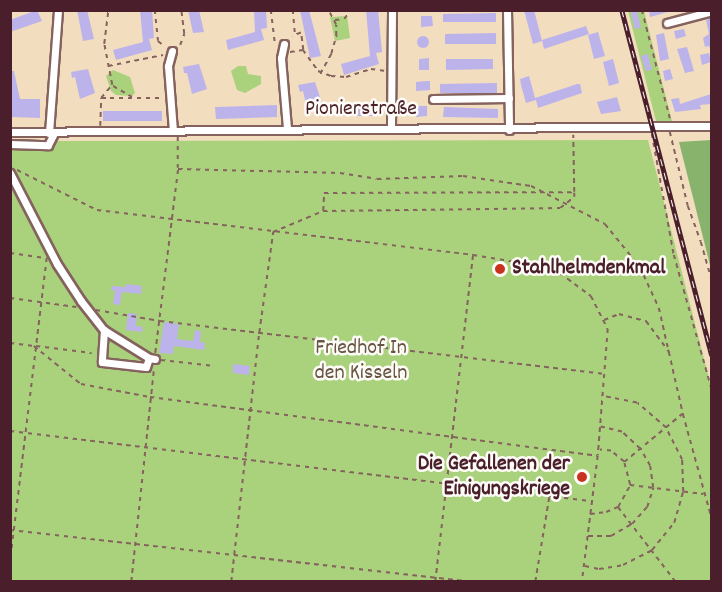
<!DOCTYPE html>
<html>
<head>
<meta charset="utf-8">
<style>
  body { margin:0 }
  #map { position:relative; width:722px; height:592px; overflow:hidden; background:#f2ddbe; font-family:Dekko,sans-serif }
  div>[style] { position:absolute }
  .green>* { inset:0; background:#aad17c }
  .forest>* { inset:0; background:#87b36c }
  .building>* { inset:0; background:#bdb3eb }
  .round { border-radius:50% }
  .path>* { height:1.5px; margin-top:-0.75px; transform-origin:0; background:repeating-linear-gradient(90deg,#85625e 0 4.5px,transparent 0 9px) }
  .roads { filter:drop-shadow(2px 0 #85625e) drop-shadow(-2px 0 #85625e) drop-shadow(0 2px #85625e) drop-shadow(0 -2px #85625e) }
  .minor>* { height:7px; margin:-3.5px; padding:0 3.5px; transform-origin:3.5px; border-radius:3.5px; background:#fff }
  .rail>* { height:4.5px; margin-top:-2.25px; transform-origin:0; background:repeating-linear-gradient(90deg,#fdfcf7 0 7px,#4a1f2b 0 14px); box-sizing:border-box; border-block:2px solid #4a1f2b }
  .dots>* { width:16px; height:16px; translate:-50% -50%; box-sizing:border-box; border:3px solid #fdfcf7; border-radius:50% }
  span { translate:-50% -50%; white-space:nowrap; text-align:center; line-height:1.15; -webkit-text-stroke:5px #fdfcf7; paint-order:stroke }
  .street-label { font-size:22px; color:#4a1f2b }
  .poi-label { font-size:22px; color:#4a1f2b; font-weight:700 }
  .left { translate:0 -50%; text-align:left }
  .right { translate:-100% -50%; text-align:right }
  .park-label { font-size:22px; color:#675443 }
  .frame { position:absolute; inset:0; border:12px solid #4a1f2b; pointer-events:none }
</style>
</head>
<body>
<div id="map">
  <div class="green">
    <div style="clip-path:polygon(628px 11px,644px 11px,672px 121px,656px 121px)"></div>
    <div style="clip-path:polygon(347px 16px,350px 38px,335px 41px,330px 17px)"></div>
    <div style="clip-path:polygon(238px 66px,246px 66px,248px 74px,261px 76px,261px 84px,245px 93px,237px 90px,231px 71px)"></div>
    <div style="clip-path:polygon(113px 70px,130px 77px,135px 93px,132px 96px,116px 95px,111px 91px,106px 76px)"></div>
    <div style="clip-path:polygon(648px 140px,711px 386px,711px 581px,11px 581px,10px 148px,51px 150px,57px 141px)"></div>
  </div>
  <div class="forest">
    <div style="clip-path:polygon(711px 140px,712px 140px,711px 269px,679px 142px)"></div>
  </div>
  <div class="building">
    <div style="clip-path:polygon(37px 10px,42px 21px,10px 32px,10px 20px)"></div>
    <div style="clip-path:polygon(77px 10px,87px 10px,94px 39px,83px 41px)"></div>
    <div style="clip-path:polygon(140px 10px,152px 10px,154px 38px,149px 39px,152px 50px,116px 60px,113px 50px,143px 42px)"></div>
    <div style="clip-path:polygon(188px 10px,199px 10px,204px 32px,193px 33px)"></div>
    <div style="clip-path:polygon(254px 10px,266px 10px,267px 28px,261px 29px,264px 40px,228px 50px,226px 40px,255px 32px)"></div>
    <div style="clip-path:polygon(300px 10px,309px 10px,321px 56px,310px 58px)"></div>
    <div style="clip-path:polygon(366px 10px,378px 10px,382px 52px,376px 53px,379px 64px,344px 75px,341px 64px,370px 56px)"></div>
    <div style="clip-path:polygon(524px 10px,534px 10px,542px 41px,533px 44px)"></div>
    <div style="clip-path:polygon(649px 10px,668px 10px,668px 12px,650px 17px)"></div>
    <div style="clip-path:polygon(637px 11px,641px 28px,635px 29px,631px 12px)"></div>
    <div style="clip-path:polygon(496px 13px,496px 22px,443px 22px,443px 14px)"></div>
    <div style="clip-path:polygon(421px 16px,432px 16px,433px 26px,421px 27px)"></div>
    <div style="clip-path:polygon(711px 18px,711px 49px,710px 49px,709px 46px,705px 47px,703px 38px,709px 34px,706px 20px)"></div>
    <div style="clip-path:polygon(586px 26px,589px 34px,544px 49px,542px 40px)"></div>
    <div style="clip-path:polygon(684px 29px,686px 36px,676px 39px,674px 31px)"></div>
    <div style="clip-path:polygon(598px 32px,605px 56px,594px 59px,588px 35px)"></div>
    <div style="clip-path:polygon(496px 33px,496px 44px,445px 44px,445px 34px)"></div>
    <div style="clip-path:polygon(664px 33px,669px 59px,660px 61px,656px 35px)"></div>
    <div class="round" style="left:417px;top:36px;width:12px;height:12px"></div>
    <div style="clip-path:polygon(687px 47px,694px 71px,685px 73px,677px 49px)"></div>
    <div style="clip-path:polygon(709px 53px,711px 62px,702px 65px,700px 55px)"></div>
    <div style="clip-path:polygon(648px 54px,652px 70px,646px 71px,641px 56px)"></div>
    <div style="clip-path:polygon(429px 58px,429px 70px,419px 70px,419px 59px)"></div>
    <div style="clip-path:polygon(446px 59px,493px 59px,493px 69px,446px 70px)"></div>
    <div style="clip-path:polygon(613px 59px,619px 83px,609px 86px,603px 62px)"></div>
    <div style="clip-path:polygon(199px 64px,207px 89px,192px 94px,187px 73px,184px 73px,183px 67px)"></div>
    <div style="clip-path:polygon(88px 69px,95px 93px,80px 99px,75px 77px,72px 78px,71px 72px)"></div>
    <div style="clip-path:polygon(670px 69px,673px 79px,665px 81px,663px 71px)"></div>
    <div style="clip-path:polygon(10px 71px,14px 71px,20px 99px,40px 99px,40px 118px,11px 117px)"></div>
    <div style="clip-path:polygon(529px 76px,535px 98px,577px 84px,580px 84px,582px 93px,538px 108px,536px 100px,526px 103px,521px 85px,520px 79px)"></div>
    <div style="clip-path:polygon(427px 81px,430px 81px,430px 90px,416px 91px,416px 82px)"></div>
    <div style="clip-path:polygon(315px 82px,323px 106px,308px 113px,303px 91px,300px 92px,298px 85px)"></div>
    <div style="clip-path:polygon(497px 83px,497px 93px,440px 93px,440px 84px)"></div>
    <div style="clip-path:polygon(711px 94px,711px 104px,700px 105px,701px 109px,675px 112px,671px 99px,679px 98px,680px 104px)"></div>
    <div style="clip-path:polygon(617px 97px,621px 111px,601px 114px,597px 102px)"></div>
    <div style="clip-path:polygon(277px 105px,277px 117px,216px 119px,215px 107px)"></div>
    <div style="clip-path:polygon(340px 105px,380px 105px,380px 116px,339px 116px)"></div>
    <div style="clip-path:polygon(416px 106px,427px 106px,427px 116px,416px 117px)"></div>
    <div style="clip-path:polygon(444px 107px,498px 109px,498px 118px,443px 117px)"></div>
    <div style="clip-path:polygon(103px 111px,162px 111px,162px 121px,103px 121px)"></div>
    <div style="clip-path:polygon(126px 284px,142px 286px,141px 294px,122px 292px,120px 305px,113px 304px,115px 291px,111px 290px,112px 286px,126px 287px)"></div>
    <div style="clip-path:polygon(128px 313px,137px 314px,136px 326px,143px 327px,142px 332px,126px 330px)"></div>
    <div style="clip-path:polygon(164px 322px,179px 324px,177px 339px,193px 341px,195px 330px,201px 331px,200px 342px,205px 343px,204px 350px,174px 346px,173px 354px,159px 353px)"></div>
    <div style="clip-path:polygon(233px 364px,250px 366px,249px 375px,233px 373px)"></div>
  </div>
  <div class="path">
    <div style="left:155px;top:10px;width:31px;rotate:84deg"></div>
    <div style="left:158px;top:41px;width:8px;rotate:40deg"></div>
    <div style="left:271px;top:10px;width:33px;rotate:83deg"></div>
    <div style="left:293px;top:10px;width:23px;rotate:85deg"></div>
    <div style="left:642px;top:10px;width:112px;rotate:75.5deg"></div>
    <div style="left:335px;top:20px;width:9px;rotate:-6deg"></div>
    <div style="left:344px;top:19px;width:11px;rotate:-52deg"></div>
    <div style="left:180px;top:45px;width:12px;rotate:-70deg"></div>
    <div style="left:184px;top:34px;width:24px;rotate:-97deg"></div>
    <div style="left:303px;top:50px;width:26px;rotate:54deg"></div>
    <div style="left:318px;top:71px;width:14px;rotate:21deg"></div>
    <div style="left:331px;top:76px;width:15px;rotate:4deg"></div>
    <div style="left:346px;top:77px;width:26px;rotate:-18deg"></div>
    <div style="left:371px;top:69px;width:15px;rotate:8deg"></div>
    <div style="left:290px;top:52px;width:13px;rotate:-9deg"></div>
    <div style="left:303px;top:50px;width:17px;rotate:-97deg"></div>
    <div style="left:301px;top:33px;width:9px;rotate:159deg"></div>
    <div style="left:108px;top:66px;width:56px;rotate:-11.3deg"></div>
    <div style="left:320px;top:74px;width:23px;rotate:-61deg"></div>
    <div style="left:331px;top:54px;width:19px;rotate:-74deg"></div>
    <div style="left:336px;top:36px;width:11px;rotate:-90deg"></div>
    <div style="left:336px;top:25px;width:17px;rotate:-118deg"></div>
    <div style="left:113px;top:86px;width:22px;rotate:30deg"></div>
    <div style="left:101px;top:98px;width:17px;rotate:-50deg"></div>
    <div style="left:112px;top:85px;width:42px;rotate:-101deg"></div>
    <div style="left:104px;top:44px;width:34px;rotate:-83deg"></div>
    <div style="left:100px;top:126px;width:28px;rotate:-88deg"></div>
    <div style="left:101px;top:98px;width:63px"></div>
    <div style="left:670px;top:132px;width:76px;rotate:76.3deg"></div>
    <div style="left:688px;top:206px;width:38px;rotate:70deg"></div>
    <div style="left:701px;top:242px;width:41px;rotate:74.2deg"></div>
    <div style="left:652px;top:134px;width:123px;rotate:79.7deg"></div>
    <div style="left:674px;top:255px;width:140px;rotate:74.3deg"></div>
    <div style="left:178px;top:137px;width:31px;rotate:90deg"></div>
    <div style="left:17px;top:170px;width:89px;rotate:26.6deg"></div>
    <div style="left:97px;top:210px;width:379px;rotate:6.8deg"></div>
    <div style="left:473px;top:255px;width:81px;rotate:9.2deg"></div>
    <div style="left:553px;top:268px;width:47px;rotate:36.4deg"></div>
    <div style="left:591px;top:296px;width:37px;rotate:63deg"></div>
    <div style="left:608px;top:329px;width:127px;rotate:94.5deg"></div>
    <div style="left:598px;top:456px;width:127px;rotate:97.2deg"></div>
    <div style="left:323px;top:211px;width:237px;rotate:-0.7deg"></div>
    <div style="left:560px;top:208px;width:18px;rotate:-38deg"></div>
    <div style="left:574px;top:197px;width:4px;rotate:-90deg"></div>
    <div style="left:10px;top:253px;width:37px;rotate:8deg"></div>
    <div style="left:47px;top:258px;width:306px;rotate:96.9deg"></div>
    <div style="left:10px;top:298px;width:67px;rotate:7.8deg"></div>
    <div style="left:96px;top:310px;width:65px;rotate:9.8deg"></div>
    <div style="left:160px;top:321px;width:446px;rotate:6.8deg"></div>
    <div style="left:604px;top:320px;width:16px;rotate:-22deg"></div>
    <div style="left:619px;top:314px;width:28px;rotate:15deg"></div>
    <div style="left:646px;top:321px;width:39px;rotate:53deg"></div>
    <div style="left:10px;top:343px;width:24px;rotate:7deg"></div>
    <div style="left:34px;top:346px;width:60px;rotate:39deg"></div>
    <div style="left:81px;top:384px;width:70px;rotate:10.7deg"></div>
    <div style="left:150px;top:397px;width:451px;rotate:7.5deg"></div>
    <div style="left:36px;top:346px;width:56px;rotate:7.1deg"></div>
    <div style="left:155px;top:353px;width:185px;rotate:-82.9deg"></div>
    <div style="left:178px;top:169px;width:162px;rotate:1.4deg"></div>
    <div style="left:340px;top:173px;width:37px;rotate:9deg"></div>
    <div style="left:377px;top:179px;width:86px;rotate:-2deg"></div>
    <div style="left:463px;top:176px;width:69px;rotate:8.4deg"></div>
    <div style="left:531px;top:186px;width:83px;rotate:27.2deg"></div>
    <div style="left:605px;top:224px;width:55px;rotate:50.9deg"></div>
    <div style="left:640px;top:267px;width:45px;rotate:65.1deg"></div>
    <div style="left:659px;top:308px;width:109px;rotate:77.2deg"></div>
    <div style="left:683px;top:414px;width:109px;rotate:74.6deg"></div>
    <div style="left:161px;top:360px;width:54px;rotate:6.3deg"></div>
    <div style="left:10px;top:431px;width:584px;rotate:6.88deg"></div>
    <div style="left:624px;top:462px;width:75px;rotate:-39.6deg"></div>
    <div style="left:630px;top:485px;width:74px;rotate:7deg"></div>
    <div style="left:618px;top:507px;width:95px;rotate:52.3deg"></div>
    <div style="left:590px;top:514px;width:16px;rotate:-7deg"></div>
    <div style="left:606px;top:512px;width:13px;rotate:-23deg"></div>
    <div style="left:618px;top:507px;width:25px;rotate:-61deg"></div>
    <div style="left:630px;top:485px;width:24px;rotate:-105deg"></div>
    <div style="left:624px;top:462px;width:17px;rotate:-140deg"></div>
    <div style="left:611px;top:451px;width:11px;rotate:-175deg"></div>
    <div style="left:10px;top:530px;width:467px;rotate:6.4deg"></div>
    <div style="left:588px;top:536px;width:23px"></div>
    <div style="left:611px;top:536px;width:24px;rotate:-30deg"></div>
    <div style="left:632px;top:524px;width:23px;rotate:-49deg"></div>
    <div style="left:647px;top:507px;width:20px;rotate:-72deg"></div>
    <div style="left:653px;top:488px;width:22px;rotate:-98deg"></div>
    <div style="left:650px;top:466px;width:20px;rotate:-120deg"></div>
    <div style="left:640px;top:449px;width:25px;rotate:-137deg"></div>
    <div style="left:622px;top:432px;width:22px;rotate:-167deg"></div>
    <div style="left:585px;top:566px;width:14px;rotate:12deg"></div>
    <div style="left:599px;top:569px;width:24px;rotate:-9deg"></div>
    <div style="left:623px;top:565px;width:33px;rotate:-27deg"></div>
    <div style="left:652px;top:550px;width:35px;rotate:-51deg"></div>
    <div style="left:674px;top:523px;width:32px;rotate:-74deg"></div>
    <div style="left:683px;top:492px;width:32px;rotate:-92deg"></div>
    <div style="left:682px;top:460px;width:36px;rotate:-117deg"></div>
    <div style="left:666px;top:428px;width:38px;rotate:-139deg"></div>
    <div style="left:637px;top:403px;width:36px;rotate:-169deg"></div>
    <div style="left:131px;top:582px;width:216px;rotate:-83.9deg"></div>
    <div style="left:231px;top:582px;width:251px;rotate:-83.6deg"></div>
    <div style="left:259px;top:333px;width:102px;rotate:-82.1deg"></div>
    <div style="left:273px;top:232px;width:54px;rotate:-22.8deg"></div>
    <div style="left:323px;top:211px;width:18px;rotate:-87deg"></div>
    <div style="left:324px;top:193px;width:250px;rotate:-0.2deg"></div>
    <div style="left:574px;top:192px;width:57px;rotate:-91deg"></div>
    <div style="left:435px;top:582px;width:328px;rotate:-83.4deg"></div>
    <div style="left:535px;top:582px;width:86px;rotate:-80.6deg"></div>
  </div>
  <div class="roads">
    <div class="minor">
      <div style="left:507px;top:10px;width:120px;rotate:89deg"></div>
      <div style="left:667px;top:23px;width:47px;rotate:-14.9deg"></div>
      <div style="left:284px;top:44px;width:14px;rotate:102deg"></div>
      <div style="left:281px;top:58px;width:70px;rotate:85.1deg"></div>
      <div style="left:172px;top:51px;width:16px;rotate:105deg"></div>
      <div style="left:168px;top:66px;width:65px;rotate:85.6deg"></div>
      <div style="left:433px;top:99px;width:76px;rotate:-0.8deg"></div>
      <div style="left:391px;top:127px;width:117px;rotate:-89.5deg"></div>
      <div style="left:10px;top:132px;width:702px;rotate:-0.49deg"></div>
      <div style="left:49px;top:133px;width:123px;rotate:-85.8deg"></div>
      <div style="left:10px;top:144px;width:38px;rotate:2deg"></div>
      <div style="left:48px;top:145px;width:13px;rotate:-63deg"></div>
      <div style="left:10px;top:173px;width:102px;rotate:62.7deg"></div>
      <div style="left:57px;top:264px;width:44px;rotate:57deg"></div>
      <div style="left:81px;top:301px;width:37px;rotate:52deg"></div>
      <div style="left:104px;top:330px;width:53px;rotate:31.9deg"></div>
      <div style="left:149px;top:358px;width:6px;rotate:9deg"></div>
      <div style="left:104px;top:330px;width:32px;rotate:94deg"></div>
      <div style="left:102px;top:362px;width:44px;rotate:6.5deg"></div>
      <div style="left:146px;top:367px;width:9px;rotate:-72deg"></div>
    </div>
  </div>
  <div class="rail">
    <div style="left:622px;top:10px;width:357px;rotate:75.4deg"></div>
  </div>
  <div class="dots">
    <div style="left:500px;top:269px;background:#c8321e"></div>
    <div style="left:582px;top:477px;background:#c8321e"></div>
  </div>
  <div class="street-label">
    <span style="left:361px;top:110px">Pionierstraße</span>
  </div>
  <div class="poi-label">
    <span class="left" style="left:512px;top:269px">Stahlhelmdenkmal</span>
    <span class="right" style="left:570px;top:477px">Die Gefallenen der<br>Einigungskriege</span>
  </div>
  <div class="park-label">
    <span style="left:361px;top:361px">Friedhof In<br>den Kisseln</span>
  </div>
  <div class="frame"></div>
</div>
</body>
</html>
